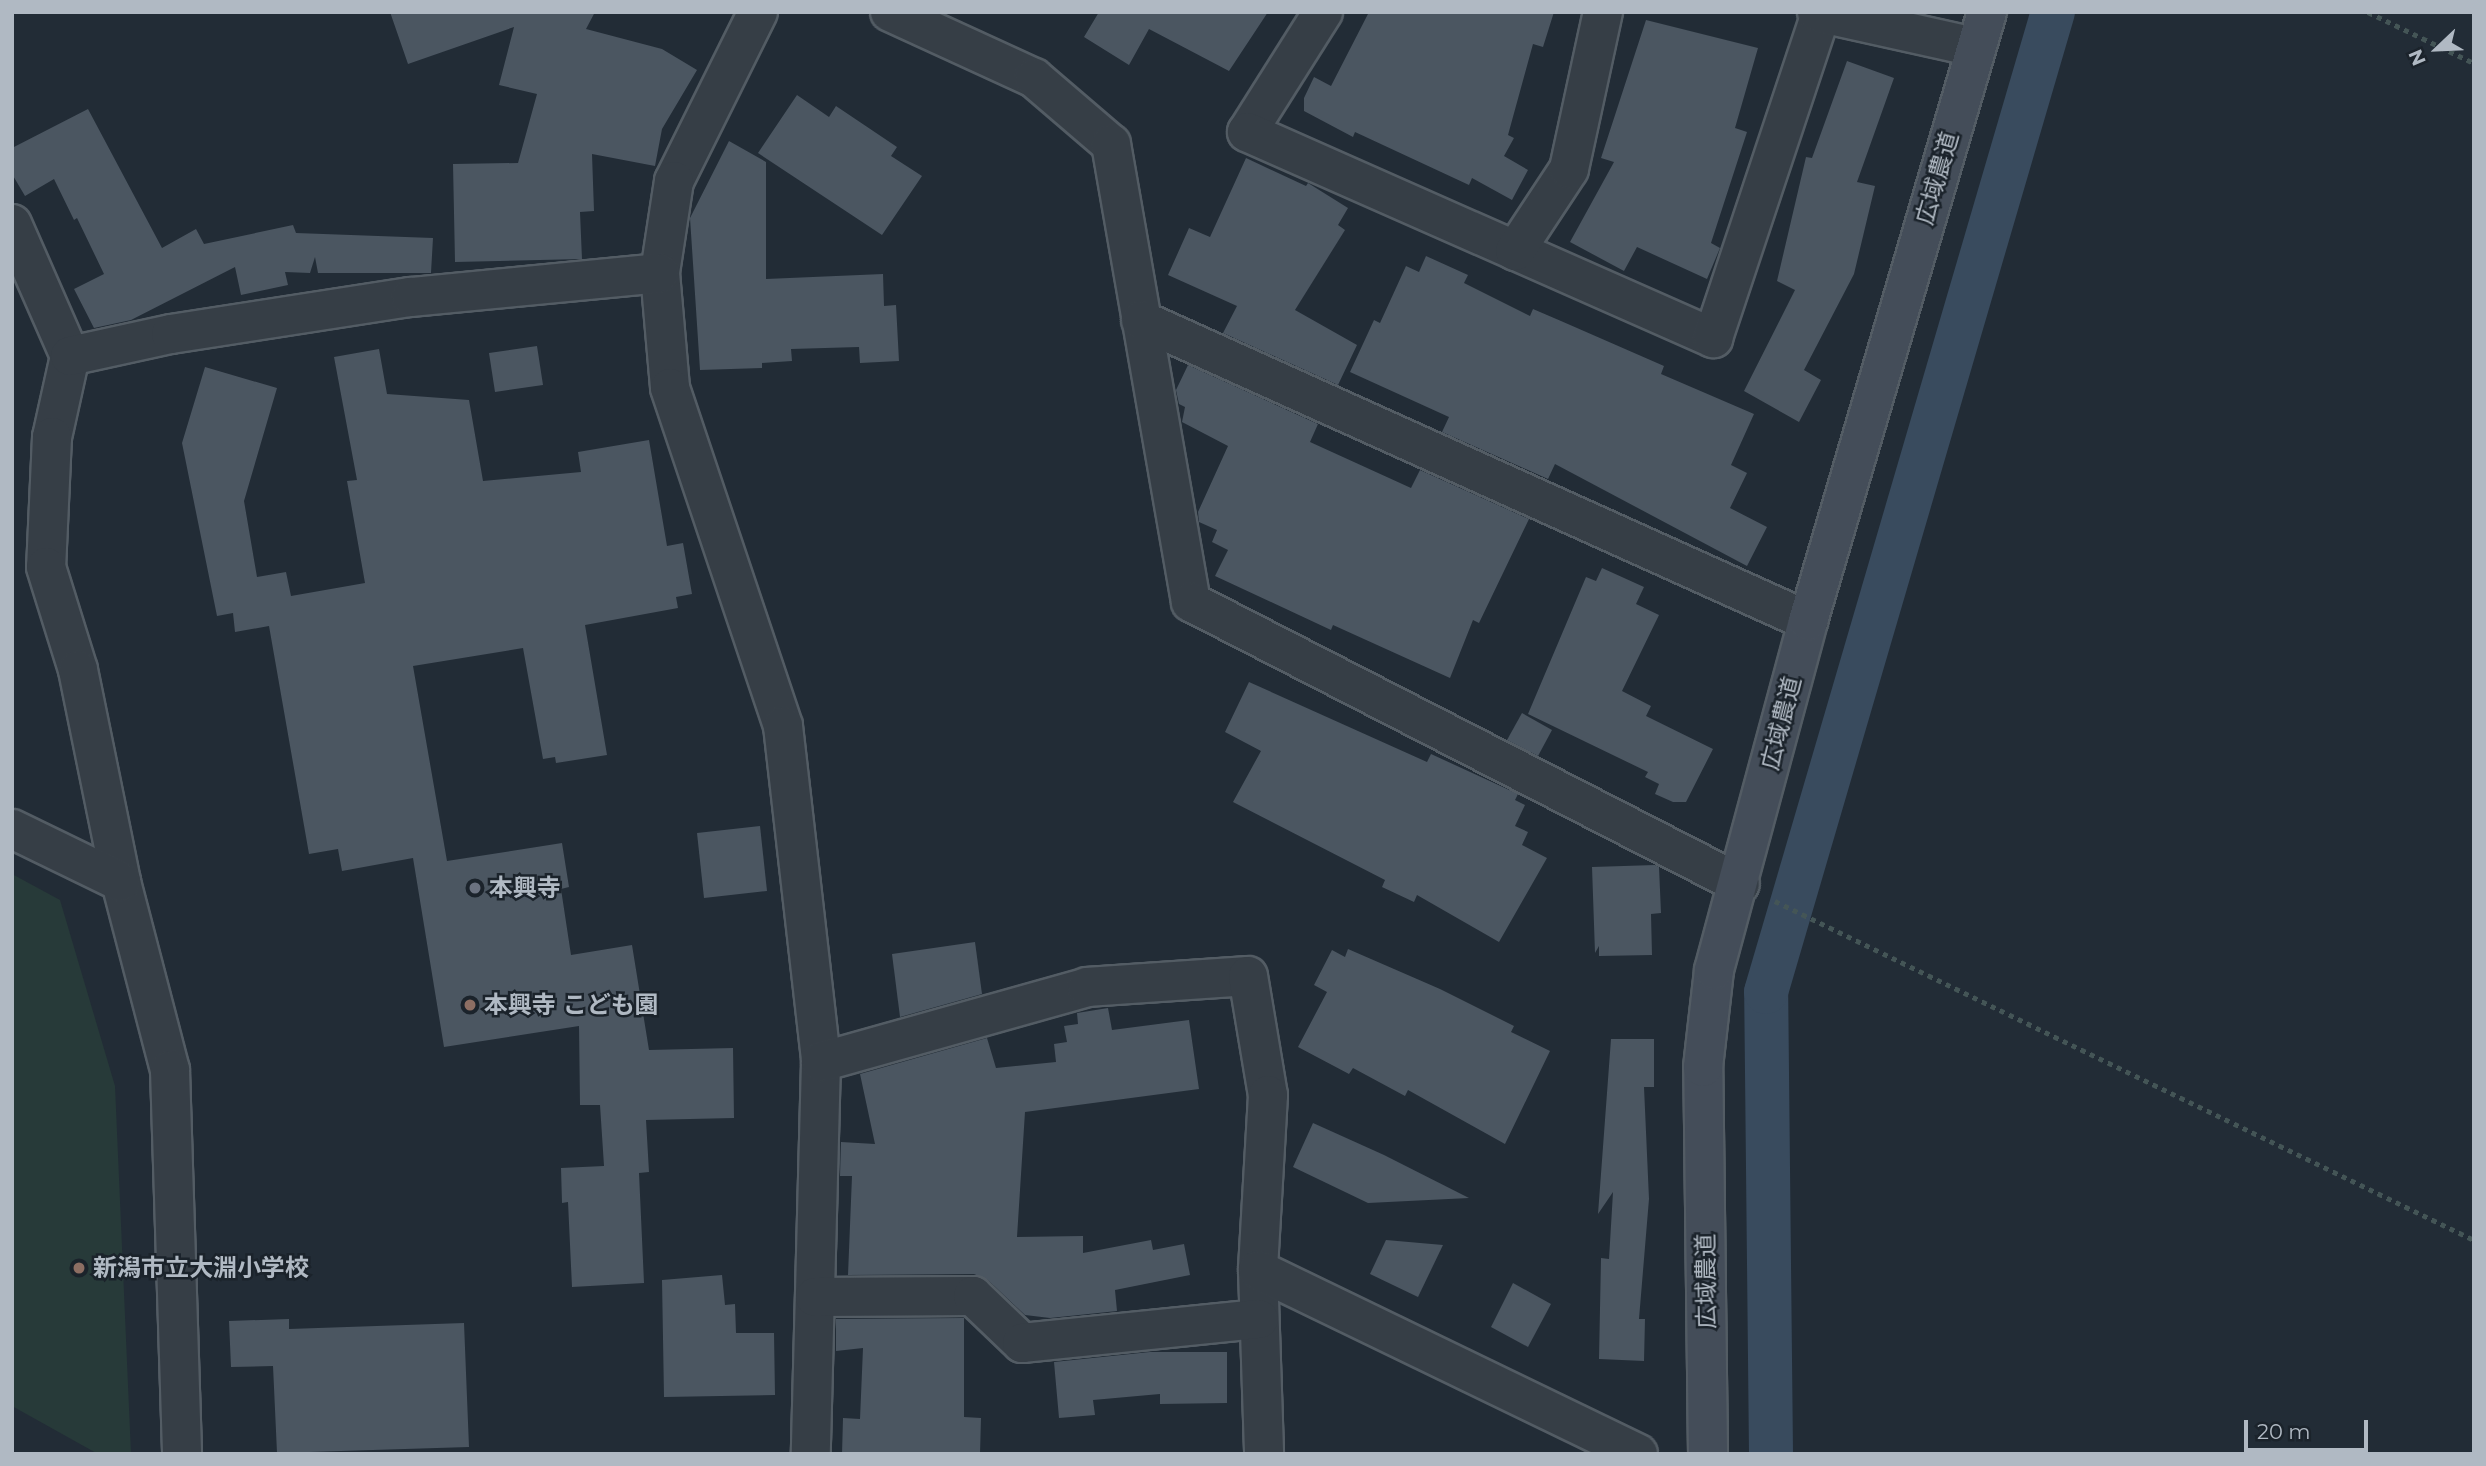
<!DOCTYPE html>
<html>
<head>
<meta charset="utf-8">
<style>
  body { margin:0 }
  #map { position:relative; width:2486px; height:1466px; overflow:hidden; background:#222c36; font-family:Montserrat,"Noto Sans JP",sans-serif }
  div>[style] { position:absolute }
  .green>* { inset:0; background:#273a39 }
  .canal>* { height:44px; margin:-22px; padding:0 22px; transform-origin:22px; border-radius:22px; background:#394b5e }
  .building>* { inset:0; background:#4b5661 }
  .path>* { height:4.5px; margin-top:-2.25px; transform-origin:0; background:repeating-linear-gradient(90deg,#445556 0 5px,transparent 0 10px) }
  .roads { filter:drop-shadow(2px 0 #535c64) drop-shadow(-2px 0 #535c64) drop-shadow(0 2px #535c64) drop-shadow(0 -2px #535c64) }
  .street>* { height:38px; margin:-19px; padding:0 19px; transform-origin:19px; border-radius:19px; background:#363e46 }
  .secondary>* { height:38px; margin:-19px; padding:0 19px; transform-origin:19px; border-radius:19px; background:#444d59 }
  .dots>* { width:19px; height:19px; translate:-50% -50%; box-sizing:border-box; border:4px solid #1b232b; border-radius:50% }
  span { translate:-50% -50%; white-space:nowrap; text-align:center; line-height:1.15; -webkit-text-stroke:5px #1b232b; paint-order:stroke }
  .street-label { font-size:24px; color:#b0b9c3 }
  .poi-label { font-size:24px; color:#b0b9c3; font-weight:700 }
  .left { translate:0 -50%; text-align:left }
  .frame { position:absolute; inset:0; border:14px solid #b0b9c3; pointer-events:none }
  .north { position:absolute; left:2402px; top:14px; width:70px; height:70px; -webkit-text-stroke:5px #1b232b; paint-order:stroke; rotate:247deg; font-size:19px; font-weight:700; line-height:28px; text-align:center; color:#b0b9c3 }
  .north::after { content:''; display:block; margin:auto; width:24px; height:32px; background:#b0b9c3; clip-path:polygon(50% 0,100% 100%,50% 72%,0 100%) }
  .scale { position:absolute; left:2244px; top:1420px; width:124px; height:32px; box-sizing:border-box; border:4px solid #b0b9c3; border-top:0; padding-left:9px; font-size:21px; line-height:24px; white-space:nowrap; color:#b0b9c3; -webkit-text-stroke:5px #1b232b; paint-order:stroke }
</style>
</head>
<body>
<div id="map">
  <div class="green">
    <div style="clip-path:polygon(12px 874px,60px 900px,115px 1086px,131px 1454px,98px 1454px,12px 1406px)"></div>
  </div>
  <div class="canal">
    <div style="left:1771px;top:1454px;width:462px;rotate:-90.6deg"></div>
    <div style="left:1766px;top:992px;width:1021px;rotate:-73.68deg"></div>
  </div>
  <div class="building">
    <div style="clip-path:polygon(390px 12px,595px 12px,586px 29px,662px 49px,697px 70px,662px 129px,655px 166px,592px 154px,594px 211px,580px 212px,582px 259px,455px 262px,453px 164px,518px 163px,537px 94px,499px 85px,514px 27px,408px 64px)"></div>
    <div style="clip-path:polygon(1099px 12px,1268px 12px,1229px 71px,1149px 29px,1129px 65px,1084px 37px)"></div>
    <div style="clip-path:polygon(1369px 12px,1554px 12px,1543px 47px,1533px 44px,1508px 135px,1514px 138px,1504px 156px,1528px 170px,1512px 200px,1472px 178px,1469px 185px,1355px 132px,1353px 137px,1304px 111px,1304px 98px,1314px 77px,1331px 86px)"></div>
    <div style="clip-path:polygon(1646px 20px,1758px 48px,1735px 128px,1747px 132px,1711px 243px,1720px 248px,1707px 279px,1637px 247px,1624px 271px,1570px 242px,1614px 162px,1601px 158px)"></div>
    <div style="clip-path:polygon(1847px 61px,1894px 78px,1857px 182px,1875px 186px,1854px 274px,1804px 370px,1821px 380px,1799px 422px,1744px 391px,1795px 290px,1777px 281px,1806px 157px,1812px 158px)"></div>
    <div style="clip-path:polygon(797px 95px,829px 117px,836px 106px,897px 147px,891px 156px,922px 176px,882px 235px,758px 153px)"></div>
    <div style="clip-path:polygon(88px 109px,162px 248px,196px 229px,204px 244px,293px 225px,296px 233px,433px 238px,431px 273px,318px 273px,315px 257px,310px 273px,285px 272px,288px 285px,241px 295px,235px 267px,131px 320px,94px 328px,74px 289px,104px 274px,77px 218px,74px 220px,54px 179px,25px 196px,12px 174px,12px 148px)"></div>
    <div style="clip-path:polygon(729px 141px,766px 162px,766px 279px,883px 274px,884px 306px,896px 305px,899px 361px,860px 363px,859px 347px,791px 349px,792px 361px,762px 363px,762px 368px,700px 370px,690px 218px)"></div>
    <div style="clip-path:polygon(1246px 158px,1306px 186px,1308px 183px,1348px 208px,1338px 225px,1345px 230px,1295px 310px,1357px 345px,1338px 385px,1223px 333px,1237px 306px,1168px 275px,1189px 228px,1210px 237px)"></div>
    <div style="clip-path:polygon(1426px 256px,1468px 275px,1464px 283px,1530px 316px,1533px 309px,1561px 321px,1664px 366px,1661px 374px,1754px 414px,1731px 465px,1747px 473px,1730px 508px,1767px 527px,1747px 566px,1555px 464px,1548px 479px,1442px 432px,1449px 417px,1350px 372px,1374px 320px,1380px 323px,1406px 266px,1419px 272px)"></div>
    <div style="clip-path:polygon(537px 346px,543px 385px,495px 392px,489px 353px)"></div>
    <div style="clip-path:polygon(379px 349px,387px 394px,469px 400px,483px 481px,581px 472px,578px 452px,649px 440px,667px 546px,683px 543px,692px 594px,676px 597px,678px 608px,585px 625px,607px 755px,556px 763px,555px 757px,543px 759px,523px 648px,413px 666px,447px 861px,562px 843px,569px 887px,561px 889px,571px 955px,632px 945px,649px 1050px,733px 1048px,734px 1118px,646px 1120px,649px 1172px,639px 1173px,644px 1283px,572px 1287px,568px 1202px,562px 1203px,561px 1168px,604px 1166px,600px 1105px,580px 1105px,579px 1026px,444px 1047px,413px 858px,342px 871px,338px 849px,309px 854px,269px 626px,235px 632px,233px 613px,217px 616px,182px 443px,205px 367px,277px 388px,244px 501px,257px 577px,286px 572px,291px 596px,365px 583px,347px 481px,357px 480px,334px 357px)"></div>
    <div style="clip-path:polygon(1188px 365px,1318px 424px,1310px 442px,1411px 488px,1420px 470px,1529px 519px,1479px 623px,1473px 620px,1450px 678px,1333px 625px,1331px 630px,1215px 576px,1228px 550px,1212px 542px,1217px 530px,1199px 522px,1198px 512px,1228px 446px,1182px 422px,1185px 407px,1179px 404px,1176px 390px)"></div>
    <div style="clip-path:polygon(1602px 568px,1644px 587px,1636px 604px,1659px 615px,1622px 691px,1651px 706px,1646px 716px,1713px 749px,1686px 802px,1673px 802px,1655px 794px,1659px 784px,1645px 777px,1648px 772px,1528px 714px,1586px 577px,1596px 581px)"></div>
    <div style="clip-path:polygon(1249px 682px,1427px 762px,1431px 754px,1518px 794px,1515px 800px,1525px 805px,1515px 826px,1528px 832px,1522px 845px,1547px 858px,1499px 942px,1417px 895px,1414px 902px,1382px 887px,1385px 880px,1233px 802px,1261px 751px,1225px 732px)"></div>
    <div style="clip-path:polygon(1522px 713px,1552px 730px,1538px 756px,1507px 740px)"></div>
    <div style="clip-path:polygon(760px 826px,767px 891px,704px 898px,697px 833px)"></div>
    <div style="clip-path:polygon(1655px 865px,1659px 867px,1661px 913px,1651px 914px,1652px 955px,1599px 956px,1599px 946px,1595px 953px,1592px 867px)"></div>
    <div style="clip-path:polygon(975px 942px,982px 994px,900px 1017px,892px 954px)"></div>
    <div style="clip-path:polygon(1348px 949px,1440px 989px,1514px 1026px,1511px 1032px,1550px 1051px,1505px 1144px,1408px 1090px,1405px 1096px,1353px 1068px,1349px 1074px,1298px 1047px,1327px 992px,1314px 985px,1332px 950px,1345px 957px)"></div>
    <div style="clip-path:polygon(1108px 1008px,1112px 1030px,1189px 1020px,1199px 1089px,1025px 1112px,1017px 1237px,1083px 1236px,1083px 1253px,1151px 1240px,1153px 1250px,1184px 1244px,1190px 1275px,1115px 1290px,1117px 1311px,1050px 1318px,1025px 1315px,988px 1280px,974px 1274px,848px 1275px,852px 1176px,840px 1176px,841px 1142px,875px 1144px,860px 1074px,987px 1038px,996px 1068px,1056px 1062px,1054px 1044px,1067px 1042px,1064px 1026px,1078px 1024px,1077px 1013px)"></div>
    <div style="clip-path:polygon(1611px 1039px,1654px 1039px,1654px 1087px,1644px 1087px,1649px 1199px,1639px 1319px,1645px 1319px,1644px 1361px,1599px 1359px,1601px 1258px,1609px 1259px,1613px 1192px,1598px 1214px)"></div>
    <div style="clip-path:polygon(1313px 1123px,1384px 1155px,1469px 1198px,1368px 1203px,1293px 1167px)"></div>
    <div style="clip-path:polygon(1386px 1240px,1443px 1245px,1418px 1297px,1370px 1274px)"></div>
    <div style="clip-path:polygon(722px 1275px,725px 1305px,735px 1304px,736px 1333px,774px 1333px,775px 1395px,664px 1397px,662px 1280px)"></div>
    <div style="clip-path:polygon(1513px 1283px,1551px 1304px,1528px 1347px,1491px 1327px)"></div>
    <div style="clip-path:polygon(964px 1318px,964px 1417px,981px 1418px,980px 1454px,842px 1454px,843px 1418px,860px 1419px,863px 1348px,836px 1351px,836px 1319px)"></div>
    <div style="clip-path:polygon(289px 1319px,289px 1329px,464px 1323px,469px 1447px,277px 1453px,273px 1366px,231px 1367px,229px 1321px)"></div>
    <div style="clip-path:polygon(1150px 1352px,1227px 1352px,1227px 1403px,1160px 1404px,1160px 1394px,1093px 1400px,1095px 1415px,1059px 1418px,1054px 1362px)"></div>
  </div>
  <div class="path">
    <div style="left:2368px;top:12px;width:118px;rotate:25.7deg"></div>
    <div style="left:1775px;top:901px;width:777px;rotate:25.87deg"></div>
  </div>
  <div class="roads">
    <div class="street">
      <div style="left:758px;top:12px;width:189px;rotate:116.4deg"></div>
      <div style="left:674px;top:181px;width:93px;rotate:98.7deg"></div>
      <div style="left:660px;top:273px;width:115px;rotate:85deg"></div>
      <div style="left:670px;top:388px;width:356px;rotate:71.5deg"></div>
      <div style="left:783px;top:726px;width:338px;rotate:83.5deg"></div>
      <div style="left:821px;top:1062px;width:392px;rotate:91.5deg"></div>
      <div style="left:890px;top:12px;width:158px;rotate:24.6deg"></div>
      <div style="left:1034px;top:78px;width:101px;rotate:40.6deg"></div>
      <div style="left:1111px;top:144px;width:465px;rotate:80.1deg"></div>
      <div style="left:1191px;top:602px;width:617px;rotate:27.19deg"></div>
      <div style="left:1323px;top:12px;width:142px;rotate:122.3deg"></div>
      <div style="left:1247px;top:132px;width:510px;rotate:23.85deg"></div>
      <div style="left:1713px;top:338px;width:342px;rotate:-71.6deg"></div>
      <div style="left:1817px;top:12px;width:162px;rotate:12.5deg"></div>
      <div style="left:12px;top:224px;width:144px;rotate:66.3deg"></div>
      <div style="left:70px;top:356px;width:83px;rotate:102.5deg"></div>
      <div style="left:52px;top:437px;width:130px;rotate:92.6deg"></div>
      <div style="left:46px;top:567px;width:108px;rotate:72.7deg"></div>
      <div style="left:78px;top:670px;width:216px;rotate:78.5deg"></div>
      <div style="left:121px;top:882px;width:194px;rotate:75.4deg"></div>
      <div style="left:170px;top:1070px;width:384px;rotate:88.2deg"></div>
      <div style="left:1515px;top:251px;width:98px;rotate:-56.6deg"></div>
      <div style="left:1569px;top:169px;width:161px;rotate:-77.8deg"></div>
      <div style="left:1141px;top:320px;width:732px;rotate:24.29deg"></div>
      <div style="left:70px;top:356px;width:103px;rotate:-12.3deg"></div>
      <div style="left:171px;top:334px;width:243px;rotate:-8.8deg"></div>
      <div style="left:411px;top:297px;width:250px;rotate:-5.5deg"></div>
      <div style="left:12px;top:829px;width:121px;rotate:25.9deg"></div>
      <div style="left:821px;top:1062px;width:276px;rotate:-15.7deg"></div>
      <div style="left:1087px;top:987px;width:161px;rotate:-3.9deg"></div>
      <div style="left:1248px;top:976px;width:121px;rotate:80.5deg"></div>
      <div style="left:1268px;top:1095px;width:175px;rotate:93.3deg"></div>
      <div style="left:1258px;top:1270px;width:184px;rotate:88.1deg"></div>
      <div style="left:1258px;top:1270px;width:422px;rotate:25.8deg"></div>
      <div style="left:815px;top:1297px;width:158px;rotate:-0.4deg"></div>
      <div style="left:973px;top:1296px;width:68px;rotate:43.8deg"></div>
      <div style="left:1022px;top:1343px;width:238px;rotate:-5.8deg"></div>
    </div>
    <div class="secondary">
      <div style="left:1708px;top:1454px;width:387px;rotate:-90.7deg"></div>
      <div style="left:1703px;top:1067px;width:98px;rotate:-83.5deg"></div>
      <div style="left:1714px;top:970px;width:361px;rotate:-74.9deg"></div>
      <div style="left:1808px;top:621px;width:635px;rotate:-73.62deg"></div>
    </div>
  </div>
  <div class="dots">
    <div style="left:475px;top:888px;background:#6b7280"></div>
    <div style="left:470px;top:1005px;background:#8d6e63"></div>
    <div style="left:79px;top:1268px;background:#8d6e63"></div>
  </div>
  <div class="street-label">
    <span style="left:1937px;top:178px;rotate:-74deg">広域農道</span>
    <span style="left:1781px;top:723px;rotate:-76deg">広域農道</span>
    <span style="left:1706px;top:1281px;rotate:-91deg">広域農道</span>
  </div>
  <div class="poi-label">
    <span class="left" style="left:489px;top:888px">本興寺</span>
    <span class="left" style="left:484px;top:1005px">本興寺 こども園</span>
    <span class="left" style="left:93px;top:1268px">新潟市立大淵小学校</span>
  </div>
  <div class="frame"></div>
  <div class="north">N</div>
  <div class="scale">20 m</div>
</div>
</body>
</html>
